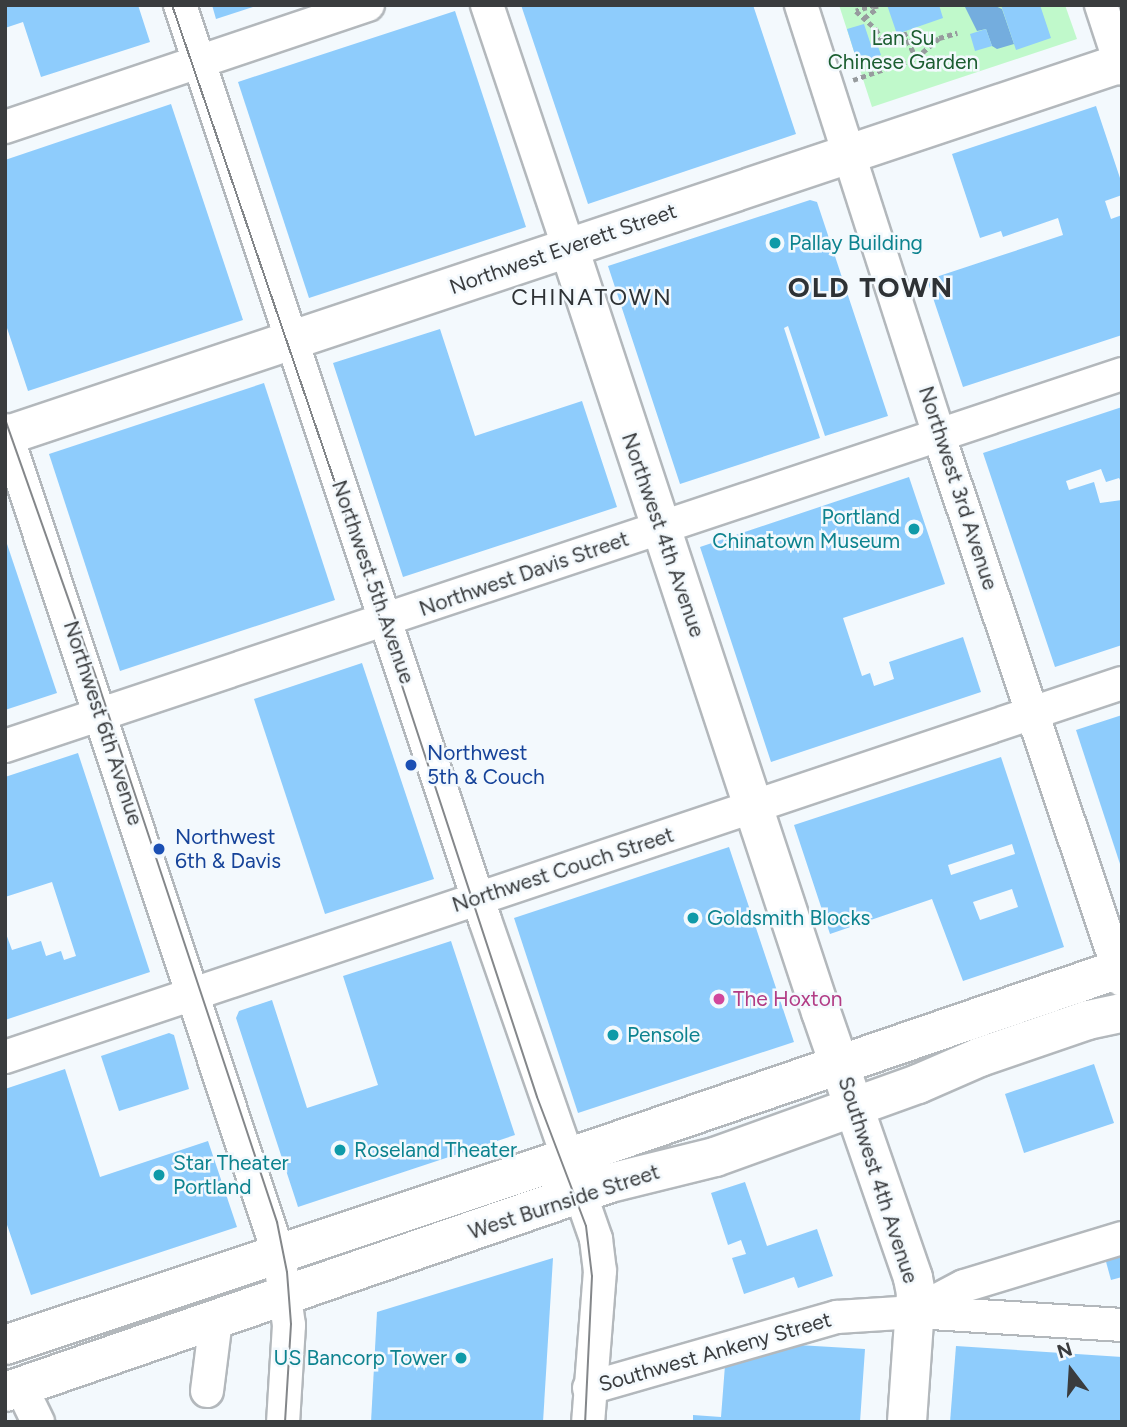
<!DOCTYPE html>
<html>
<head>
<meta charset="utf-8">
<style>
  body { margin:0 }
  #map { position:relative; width:1127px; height:1427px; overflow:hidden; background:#f3f9fd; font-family:Figtree,sans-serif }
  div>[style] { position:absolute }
  .green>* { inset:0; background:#c0f9cb }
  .water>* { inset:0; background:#74adde }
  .building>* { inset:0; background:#8eccfc }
  .path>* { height:4.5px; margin-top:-2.25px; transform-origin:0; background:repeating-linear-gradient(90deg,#979b9e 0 5px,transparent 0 8.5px) }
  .roads { filter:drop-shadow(2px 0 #b3b8bc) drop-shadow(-2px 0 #b3b8bc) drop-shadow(0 2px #b3b8bc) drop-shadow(0 -2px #b3b8bc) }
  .minor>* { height:32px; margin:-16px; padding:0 16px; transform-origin:16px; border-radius:16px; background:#fff }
  .major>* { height:38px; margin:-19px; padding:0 19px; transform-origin:19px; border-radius:19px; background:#fff }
  .tram>* { height:2px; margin:-1px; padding:0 1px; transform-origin:1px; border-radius:1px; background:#84878a }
  .dots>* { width:19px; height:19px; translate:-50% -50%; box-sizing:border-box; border:4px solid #f3f9fd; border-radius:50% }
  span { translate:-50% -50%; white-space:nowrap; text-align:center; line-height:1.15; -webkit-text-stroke:5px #f3f9fd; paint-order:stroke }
  .park-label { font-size:21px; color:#1c5e31 }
  .culture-label { font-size:21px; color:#0d838f }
  .left { translate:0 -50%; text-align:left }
  .right { translate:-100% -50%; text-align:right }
  .street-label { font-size:21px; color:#3a3c3e }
  .transit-label { font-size:21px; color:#164399 }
  .hotel-label { font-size:21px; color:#b23c85 }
  .neighbourhood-label { font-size:23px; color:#2e3235; letter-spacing:2px }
  .district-label { font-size:28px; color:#2e3235; font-weight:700; letter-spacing:2px }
  .frame { position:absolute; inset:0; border:7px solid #3a3c3e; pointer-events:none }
  .north { position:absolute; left:1036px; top:1336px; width:70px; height:70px; -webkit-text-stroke:5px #f3f9fd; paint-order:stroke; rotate:343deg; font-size:19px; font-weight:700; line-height:28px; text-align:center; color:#3a3c3e }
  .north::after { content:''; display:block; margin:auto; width:24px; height:32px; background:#3a3c3e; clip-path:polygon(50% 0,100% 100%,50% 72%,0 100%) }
</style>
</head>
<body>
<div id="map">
  <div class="green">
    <div style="clip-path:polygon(839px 5px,1065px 5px,1077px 39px,872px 107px)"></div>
  </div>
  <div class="water">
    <div style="clip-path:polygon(964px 5px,993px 5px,1002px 9px,1014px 44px,997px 49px,992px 46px,986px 29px,977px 31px)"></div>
  </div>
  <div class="building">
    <div style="clip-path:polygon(5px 5px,138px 5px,150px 42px,41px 77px,23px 22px,5px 28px)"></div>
    <div style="clip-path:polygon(212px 5px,255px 5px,256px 6px,216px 19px)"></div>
    <div style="clip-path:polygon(521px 5px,753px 5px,796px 134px,588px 204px)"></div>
    <div style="clip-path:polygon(887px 5px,939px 5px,943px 18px,897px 34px)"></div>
    <div style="clip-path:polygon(1001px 5px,1040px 5px,1051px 38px,1016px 50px)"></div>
    <div style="clip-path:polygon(455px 11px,526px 227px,309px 298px,238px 82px)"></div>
    <div style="clip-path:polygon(864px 24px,871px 45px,877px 43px,881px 55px,868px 60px,866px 55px,856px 58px,847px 29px)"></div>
    <div style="clip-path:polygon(986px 29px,992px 46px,975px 51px,970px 34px)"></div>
    <div style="clip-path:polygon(171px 104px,243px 320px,28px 391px,5px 322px,5px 160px)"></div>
    <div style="clip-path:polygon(1096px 106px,1122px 184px,1122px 195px,1105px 201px,1111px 219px,1122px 215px,1122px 335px,963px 387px,927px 280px,1063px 235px,1058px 218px,1003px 237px,1001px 231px,980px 238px,952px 154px)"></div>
    <div style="clip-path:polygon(810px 200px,817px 202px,888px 416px,825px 436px,788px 326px,784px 328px,820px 438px,680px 484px,608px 266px)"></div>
    <div style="clip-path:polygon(440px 329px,475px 436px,582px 401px,617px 507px,403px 577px,333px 363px)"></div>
    <div style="clip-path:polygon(264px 383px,335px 600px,120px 671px,49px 454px)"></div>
    <div style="clip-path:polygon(1122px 407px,1122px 484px,1119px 478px,1106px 482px,1101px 469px,1066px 481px,1069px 490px,1094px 482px,1100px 503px,1122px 500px,1122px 645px,1055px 667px,983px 453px)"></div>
    <div style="clip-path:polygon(909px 477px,945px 584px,843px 618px,862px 676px,870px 673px,874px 686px,894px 679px,889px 662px,963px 637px,981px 692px,771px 762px,700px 547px)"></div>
    <div style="clip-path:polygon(5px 538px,57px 693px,5px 710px)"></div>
    <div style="clip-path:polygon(362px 663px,434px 879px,325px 914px,254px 699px)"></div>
    <div style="clip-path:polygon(1122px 715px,1122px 867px,1121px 867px,1076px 730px)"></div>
    <div style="clip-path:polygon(78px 753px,150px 972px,5px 1020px,5px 931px,12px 950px,41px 941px,46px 956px,61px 951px,64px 960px,76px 956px,52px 882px,5px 897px,5px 777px)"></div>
    <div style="clip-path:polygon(evenodd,1001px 757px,1064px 947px,963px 981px,932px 899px,830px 934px,794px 825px,1001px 757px,1012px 844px,1015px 854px,951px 875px,948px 865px,1012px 844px,1001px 757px,1012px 889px,1018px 907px,980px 920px,973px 902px,1012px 889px)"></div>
    <div style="clip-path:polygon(729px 847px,794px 1042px,578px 1113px,514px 918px)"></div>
    <div style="clip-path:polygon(451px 941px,515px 1135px,298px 1207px,236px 1018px,239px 1011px,272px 1000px,307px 1108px,378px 1085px,343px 976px)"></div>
    <div style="clip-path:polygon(169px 1033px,174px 1035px,189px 1089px,119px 1111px,101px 1056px)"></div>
    <div style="clip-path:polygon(1094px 1064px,1114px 1123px,1024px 1153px,1005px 1094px)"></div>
    <div style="clip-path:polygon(65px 1069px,100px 1177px,208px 1141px,237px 1227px,31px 1295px,5px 1219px,5px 1089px)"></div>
    <div style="clip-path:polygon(745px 1182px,767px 1246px,817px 1229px,833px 1276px,798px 1288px,794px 1277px,744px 1294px,732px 1258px,746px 1254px,741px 1240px,728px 1245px,711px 1193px)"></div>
    <div style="clip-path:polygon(1122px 1254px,1122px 1277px,1111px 1280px,1105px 1258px)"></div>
    <div style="clip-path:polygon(553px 1258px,543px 1422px,371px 1422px,377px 1312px)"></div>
    <div style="clip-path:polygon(798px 1345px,865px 1349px,860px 1422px,693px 1422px,693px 1415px,721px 1417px,725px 1365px)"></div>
    <div style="clip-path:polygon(956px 1346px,1122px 1357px,1122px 1422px,950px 1422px)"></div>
  </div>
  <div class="path">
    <div style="left:875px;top:5px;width:20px;rotate:162deg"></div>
    <div style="left:856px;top:11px;width:27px;rotate:42deg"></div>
    <div style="left:876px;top:29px;width:16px;rotate:63deg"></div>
    <div style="left:883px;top:43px;width:8px;rotate:14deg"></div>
    <div style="left:891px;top:45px;width:18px;rotate:-16deg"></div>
    <div style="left:864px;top:18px;width:15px;rotate:-37deg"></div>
    <div style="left:876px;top:9px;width:4px;rotate:-104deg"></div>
    <div style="left:904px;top:32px;width:29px;rotate:65deg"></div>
    <div style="left:853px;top:80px;width:67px;rotate:-19.2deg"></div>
    <div style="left:916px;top:58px;width:30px;rotate:-41deg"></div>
    <div style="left:939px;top:38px;width:19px;rotate:-16deg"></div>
  </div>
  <div class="roads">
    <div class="minor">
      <div style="left:180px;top:5px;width:964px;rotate:71.57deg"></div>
      <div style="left:485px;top:920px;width:338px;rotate:70.8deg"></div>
      <div style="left:596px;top:1239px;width:32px;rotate:83deg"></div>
      <div style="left:600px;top:1271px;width:151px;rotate:94.5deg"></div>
      <div style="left:487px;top:5px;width:256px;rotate:71.4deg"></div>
      <div style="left:801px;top:5px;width:453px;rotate:72.2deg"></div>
      <div style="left:939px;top:436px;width:574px;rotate:71.41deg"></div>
      <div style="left:1101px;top:5px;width:67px;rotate:71.8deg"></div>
      <div style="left:5px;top:127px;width:383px;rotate:-18.6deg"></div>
      <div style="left:5px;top:430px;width:869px;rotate:71.63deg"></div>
      <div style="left:279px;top:1255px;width:71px;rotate:81.9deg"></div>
      <div style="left:289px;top:1325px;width:97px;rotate:93.5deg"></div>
      <div style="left:5px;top:746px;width:1177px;rotate:-18.42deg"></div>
      <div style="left:5px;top:1057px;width:1178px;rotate:-18.51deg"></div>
      <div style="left:916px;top:1312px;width:206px;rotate:3.6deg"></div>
      <div style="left:21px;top:1387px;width:39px;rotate:64deg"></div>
      <div style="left:589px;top:1388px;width:258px;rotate:-16deg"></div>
      <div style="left:837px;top:1317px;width:78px;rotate:-3.7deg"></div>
      <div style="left:915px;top:1312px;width:55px;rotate:-28deg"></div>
      <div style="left:964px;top:1286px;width:165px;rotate:-16.9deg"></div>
      <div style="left:207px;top:1391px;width:72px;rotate:-82.8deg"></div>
    </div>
    <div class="major">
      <div style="left:569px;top:248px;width:804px;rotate:71.75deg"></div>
      <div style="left:821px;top:1012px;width:281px;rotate:70.9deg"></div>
      <div style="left:913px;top:1278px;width:15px;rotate:79deg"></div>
      <div style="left:916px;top:1293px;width:129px;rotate:94deg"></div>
      <div style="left:5px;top:436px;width:1178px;rotate:-18.47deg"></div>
      <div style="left:5px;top:1345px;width:618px;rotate:-18.41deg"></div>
      <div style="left:591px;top:1150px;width:561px;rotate:-18.92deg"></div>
      <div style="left:5px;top:1392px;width:640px;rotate:-19.06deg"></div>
      <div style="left:610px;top:1183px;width:108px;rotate:-13.9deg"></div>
      <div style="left:715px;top:1157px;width:216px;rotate:-19.8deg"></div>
      <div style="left:918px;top:1084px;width:68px;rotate:-23.5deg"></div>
      <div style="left:980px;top:1057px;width:114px;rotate:-18.9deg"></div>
      <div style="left:1088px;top:1020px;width:35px;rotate:-12deg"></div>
    </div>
  </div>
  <div class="tram">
    <div style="left:172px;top:5px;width:542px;rotate:71.16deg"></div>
    <div style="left:347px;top:518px;width:609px;rotate:71.83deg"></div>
    <div style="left:537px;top:1097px;width:138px;rotate:69.2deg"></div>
    <div style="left:586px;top:1226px;width:50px;rotate:83.2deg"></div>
    <div style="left:592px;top:1276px;width:146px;rotate:92.7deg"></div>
    <div style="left:5px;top:419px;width:286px;rotate:70.6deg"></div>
    <div style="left:100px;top:689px;width:562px;rotate:71.63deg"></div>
    <div style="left:277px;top:1222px;width:51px;rotate:78.7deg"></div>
    <div style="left:287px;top:1272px;width:52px;rotate:85.6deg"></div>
    <div style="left:291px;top:1324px;width:98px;rotate:93.5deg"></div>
  </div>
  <div class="dots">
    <div style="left:775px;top:243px;background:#0f9aa8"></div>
    <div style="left:914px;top:529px;background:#0f9aa8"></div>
    <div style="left:411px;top:765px;background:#1a4fb4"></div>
    <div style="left:159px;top:849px;background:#1a4fb4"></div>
    <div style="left:693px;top:918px;background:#0f9aa8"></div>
    <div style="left:719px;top:999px;background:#d1479c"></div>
    <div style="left:613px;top:1035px;background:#0f9aa8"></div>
    <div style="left:340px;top:1150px;background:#0f9aa8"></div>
    <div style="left:159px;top:1175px;background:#0f9aa8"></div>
    <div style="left:461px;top:1358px;background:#0f9aa8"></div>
  </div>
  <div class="park-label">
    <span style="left:903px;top:50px">Lan Su<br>Chinese Garden</span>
  </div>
  <div class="culture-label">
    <span class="left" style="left:789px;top:243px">Pallay Building</span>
    <span class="right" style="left:900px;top:529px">Portland<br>Chinatown Museum</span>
    <span class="left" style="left:707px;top:918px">Goldsmith Blocks</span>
    <span class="left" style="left:627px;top:1035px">Pensole</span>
    <span class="left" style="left:354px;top:1150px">Roseland Theater</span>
    <span class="left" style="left:173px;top:1175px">Star Theater<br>Portland</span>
    <span class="right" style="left:447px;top:1358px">US Bancorp Tower</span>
  </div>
  <div class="street-label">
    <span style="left:563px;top:249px;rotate:-19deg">Northwest Everett Street</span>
    <span style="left:958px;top:488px;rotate:72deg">Northwest 3rd Avenue</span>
    <span style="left:663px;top:535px;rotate:71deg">Northwest 4th Avenue</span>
    <span style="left:524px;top:574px;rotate:-19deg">Northwest Davis Street</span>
    <span style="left:373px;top:582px;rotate:71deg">Northwest 5th Avenue</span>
    <span style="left:103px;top:723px;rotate:72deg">Northwest 6th Avenue</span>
    <span style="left:563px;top:870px;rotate:-18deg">Northwest Couch Street</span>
    <span style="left:878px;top:1180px;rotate:72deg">Southwest 4th Avenue</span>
    <span style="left:564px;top:1202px;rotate:-18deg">West Burnside Street</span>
    <span style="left:715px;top:1352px;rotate:-16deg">Southwest Ankeny Street</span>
  </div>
  <div class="transit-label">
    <span class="left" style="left:427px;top:765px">Northwest<br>5th &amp; Couch</span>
    <span class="left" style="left:175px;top:849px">Northwest<br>6th &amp; Davis</span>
  </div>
  <div class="hotel-label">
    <span class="left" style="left:733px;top:999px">The Hoxton</span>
  </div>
  <div class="neighbourhood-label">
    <span style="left:592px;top:297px">CHINATOWN</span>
  </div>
  <div class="district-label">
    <span style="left:871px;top:287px">OLD TOWN</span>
  </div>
  <div class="frame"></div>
  <div class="north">N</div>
</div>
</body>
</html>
